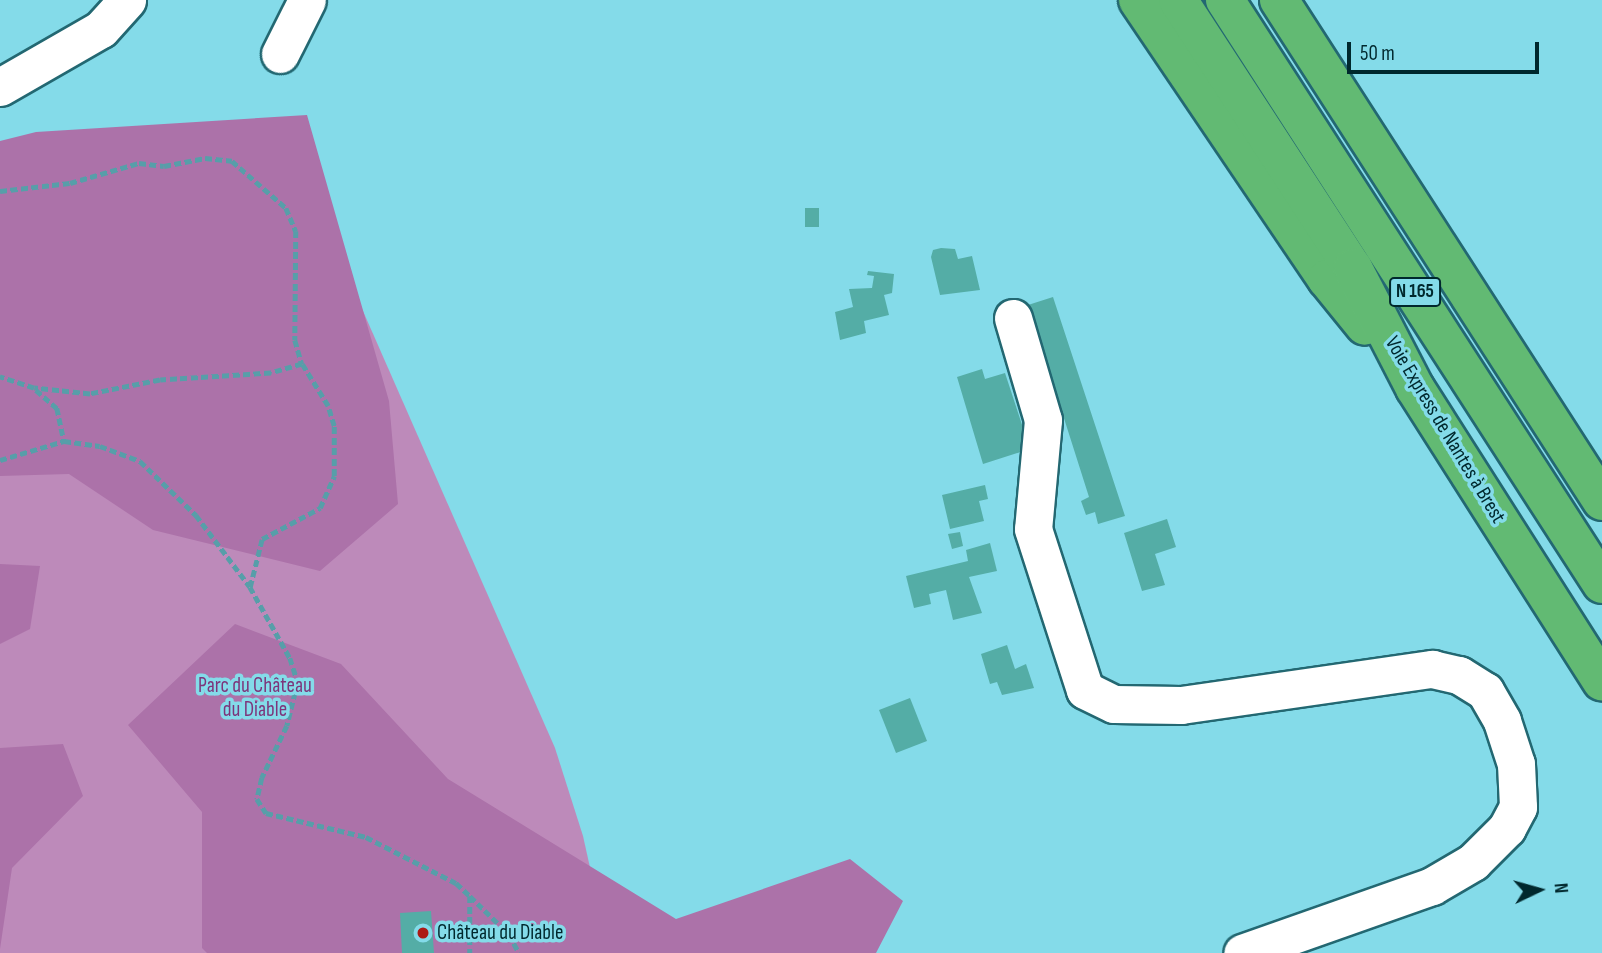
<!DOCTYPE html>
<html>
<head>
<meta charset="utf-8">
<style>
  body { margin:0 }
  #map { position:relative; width:1602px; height:953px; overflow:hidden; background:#84dbe9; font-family:"Sofia Sans Condensed",sans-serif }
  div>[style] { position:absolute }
  .green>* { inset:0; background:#bd8aba }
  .forest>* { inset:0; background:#ac72a9 }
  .building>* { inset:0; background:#54ada6 }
  .path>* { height:4.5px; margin-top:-2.25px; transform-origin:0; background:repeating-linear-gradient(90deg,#579ea9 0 7px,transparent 0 10.5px) }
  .roads { filter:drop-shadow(2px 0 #236872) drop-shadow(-2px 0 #236872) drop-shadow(0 2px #236872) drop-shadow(0 -2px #236872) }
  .minor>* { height:37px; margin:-18.5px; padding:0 18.5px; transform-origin:18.5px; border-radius:18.5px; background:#fff }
  .highway>* { height:38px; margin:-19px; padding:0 19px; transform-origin:19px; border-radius:19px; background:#62ba73 }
  .dots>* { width:19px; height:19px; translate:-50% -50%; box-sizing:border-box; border:4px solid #84dbe9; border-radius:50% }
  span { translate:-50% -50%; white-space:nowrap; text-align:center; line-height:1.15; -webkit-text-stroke:7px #84dbe9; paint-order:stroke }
  .shield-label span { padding:2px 5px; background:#84dbe9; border:2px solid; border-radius:5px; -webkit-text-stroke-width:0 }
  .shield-label { font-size:19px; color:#00282d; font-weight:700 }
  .street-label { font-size:21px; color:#00282d }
  .park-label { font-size:21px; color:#7d357b }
  .poi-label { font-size:21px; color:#00282d }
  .left { translate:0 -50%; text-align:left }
  .north { position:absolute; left:1504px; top:855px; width:70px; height:70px; -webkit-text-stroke:5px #84dbe9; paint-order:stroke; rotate:85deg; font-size:19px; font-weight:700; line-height:28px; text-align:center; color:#00282d }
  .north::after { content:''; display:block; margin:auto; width:24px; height:32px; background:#00282d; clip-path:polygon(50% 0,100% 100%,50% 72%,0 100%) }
  .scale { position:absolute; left:1347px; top:42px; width:192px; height:32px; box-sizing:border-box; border:4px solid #00282d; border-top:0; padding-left:9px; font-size:21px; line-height:24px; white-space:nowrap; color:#00282d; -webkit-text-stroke:5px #84dbe9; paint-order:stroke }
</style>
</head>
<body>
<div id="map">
  <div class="green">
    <div style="clip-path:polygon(305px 179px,555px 748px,583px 836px,609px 953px,0 953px,0 207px)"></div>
  </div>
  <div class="forest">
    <div style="clip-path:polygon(307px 115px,389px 401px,398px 504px,320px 571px,153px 530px,69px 474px,0 476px,0 141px,36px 132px)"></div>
    <div style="clip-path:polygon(0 564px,40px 566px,30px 629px,0 644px)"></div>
    <div style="clip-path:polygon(235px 624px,341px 664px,448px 779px,676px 919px,850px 859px,903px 901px,876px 953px,207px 953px,202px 948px,202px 812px,128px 725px)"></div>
    <div style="clip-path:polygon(63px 744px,83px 796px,12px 868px,0 949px,0 748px)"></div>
  </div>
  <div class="building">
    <div style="clip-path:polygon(805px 208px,819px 208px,819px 227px,805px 227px)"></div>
    <div style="clip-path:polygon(941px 248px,955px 249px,958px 259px,972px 256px,980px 290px,940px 295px,931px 257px,933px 250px)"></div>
    <div style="clip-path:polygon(868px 271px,894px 274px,892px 293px,884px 295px,889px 315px,864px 321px,866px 333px,840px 340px,835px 312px,853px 307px,849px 289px,872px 288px,874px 276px,867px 275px)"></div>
    <div style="clip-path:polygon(1053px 297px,1125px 516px,1098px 524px,1095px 512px,1086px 515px,1081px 501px,1089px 497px,1028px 305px)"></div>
    <div style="clip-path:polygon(982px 369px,985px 379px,1005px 373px,1030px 449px,983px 464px,957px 377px)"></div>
    <div style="clip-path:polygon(985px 485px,988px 499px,979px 501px,984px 521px,950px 529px,942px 495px)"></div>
    <div style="clip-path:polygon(1167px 519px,1176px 547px,1155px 554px,1165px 585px,1142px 591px,1124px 533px)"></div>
    <div style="clip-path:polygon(960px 532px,963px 546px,952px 549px,948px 534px)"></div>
    <div style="clip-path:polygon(990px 543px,997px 571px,969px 577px,982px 613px,953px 620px,946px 590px,929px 594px,931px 604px,914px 608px,906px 576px,968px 561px,966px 550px)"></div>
    <div style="clip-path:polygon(1007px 645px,1015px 669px,1026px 664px,1034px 688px,1002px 695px,997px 682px,990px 684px,981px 654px)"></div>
    <div style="clip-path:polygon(910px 698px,927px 741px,896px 753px,879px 710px)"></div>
    <div style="clip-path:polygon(431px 911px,434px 953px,402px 953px,400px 913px)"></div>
  </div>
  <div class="path">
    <div style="left:0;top:191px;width:70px;rotate:-6.5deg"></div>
    <div style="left:70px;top:183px;width:72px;rotate:-16.2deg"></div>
    <div style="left:139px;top:163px;width:25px;rotate:7deg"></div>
    <div style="left:164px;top:166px;width:42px;rotate:-11deg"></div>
    <div style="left:205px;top:158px;width:27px;rotate:6deg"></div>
    <div style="left:232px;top:161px;width:72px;rotate:41deg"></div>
    <div style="left:286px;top:208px;width:25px;rotate:67deg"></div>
    <div style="left:296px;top:231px;width:109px;rotate:90.5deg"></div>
    <div style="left:295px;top:340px;width:25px;rotate:74deg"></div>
    <div style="left:302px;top:364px;width:32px;rotate:164deg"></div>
    <div style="left:271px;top:373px;width:111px;rotate:176.4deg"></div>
    <div style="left:160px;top:380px;width:71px;rotate:168.7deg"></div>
    <div style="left:90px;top:394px;width:56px;rotate:-173.9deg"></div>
    <div style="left:34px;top:388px;width:36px;rotate:-162deg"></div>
    <div style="left:36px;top:390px;width:28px;rotate:41deg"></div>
    <div style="left:57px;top:408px;width:34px;rotate:78deg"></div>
    <div style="left:0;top:460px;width:67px;rotate:-16.5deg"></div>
    <div style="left:64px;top:441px;width:36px;rotate:8deg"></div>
    <div style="left:100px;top:446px;width:43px;rotate:20.6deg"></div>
    <div style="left:140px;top:461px;width:78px;rotate:44deg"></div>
    <div style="left:196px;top:515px;width:90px;rotate:53.1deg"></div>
    <div style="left:250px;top:587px;width:81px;rotate:60.6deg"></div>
    <div style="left:290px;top:658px;width:25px;rotate:72deg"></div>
    <div style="left:298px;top:682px;width:45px;rotate:104deg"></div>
    <div style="left:287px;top:726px;width:58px;rotate:115.7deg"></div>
    <div style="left:262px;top:778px;width:22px;rotate:103deg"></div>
    <div style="left:257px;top:799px;width:17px;rotate:57deg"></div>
    <div style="left:266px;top:813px;width:103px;rotate:13.5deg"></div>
    <div style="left:366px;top:837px;width:101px;rotate:27.1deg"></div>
    <div style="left:456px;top:883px;width:19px;rotate:43deg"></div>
    <div style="left:470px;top:896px;width:57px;rotate:90deg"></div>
    <div style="left:250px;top:587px;width:49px;rotate:-76deg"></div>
    <div style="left:262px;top:539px;width:66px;rotate:-28.1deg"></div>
    <div style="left:320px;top:508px;width:35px;rotate:-66deg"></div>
    <div style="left:334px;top:476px;width:50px;rotate:-90deg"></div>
    <div style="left:334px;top:426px;width:21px;rotate:-107deg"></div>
    <div style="left:328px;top:406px;width:49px;rotate:-121.8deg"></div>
    <div style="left:470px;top:896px;width:54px;rotate:44.3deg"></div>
    <div style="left:509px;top:934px;width:21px;rotate:62deg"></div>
  </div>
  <div class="roads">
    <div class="minor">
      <div style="left:280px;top:54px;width:60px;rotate:-63.4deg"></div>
      <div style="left:0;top:87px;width:116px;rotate:-29.9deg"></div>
      <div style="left:101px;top:29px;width:39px;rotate:-48deg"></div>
      <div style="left:1013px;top:318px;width:106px;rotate:73.6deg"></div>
      <div style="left:1043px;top:420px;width:109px;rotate:95.2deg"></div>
      <div style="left:1033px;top:529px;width:169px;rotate:72.1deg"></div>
      <div style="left:1085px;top:690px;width:32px;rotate:26deg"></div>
      <div style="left:1114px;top:704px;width:67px;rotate:0.9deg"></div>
      <div style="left:1181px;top:705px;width:254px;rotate:-8.2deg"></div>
      <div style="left:1432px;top:669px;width:28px;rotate:13deg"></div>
      <div style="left:1459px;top:675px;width:31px;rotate:32deg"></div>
      <div style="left:1485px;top:691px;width:34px;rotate:60deg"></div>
      <div style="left:1502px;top:721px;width:45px;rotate:72deg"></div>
      <div style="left:1516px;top:764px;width:43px;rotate:87.3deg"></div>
      <div style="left:1518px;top:807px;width:24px;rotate:118deg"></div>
      <div style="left:1507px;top:828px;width:48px;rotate:135deg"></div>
      <div style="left:1473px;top:862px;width:48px;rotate:149.7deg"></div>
      <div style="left:1432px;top:886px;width:201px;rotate:160.6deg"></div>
    </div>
    <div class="highway">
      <div style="left:1138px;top:0;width:337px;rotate:55.9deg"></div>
      <div style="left:1327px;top:279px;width:60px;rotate:51deg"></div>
      <div style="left:1178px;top:0;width:320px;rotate:56.9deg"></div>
      <div style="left:1353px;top:268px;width:135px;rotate:62.7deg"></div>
      <div style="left:1415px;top:388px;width:348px;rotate:57.5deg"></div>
      <div style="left:1225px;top:0;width:695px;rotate:57.16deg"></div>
      <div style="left:1279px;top:0;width:596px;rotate:57.19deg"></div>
    </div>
  </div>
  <div class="dots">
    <div style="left:423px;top:933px;background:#ac1a16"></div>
  </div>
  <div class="shield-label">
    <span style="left:1415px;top:292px">N 165</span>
  </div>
  <div class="street-label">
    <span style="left:1445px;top:430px;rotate:59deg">Voie Express de Nantes à Brest</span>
  </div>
  <div class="park-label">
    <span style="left:255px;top:698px">Parc du Château<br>du Diable</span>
  </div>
  <div class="poi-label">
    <span class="left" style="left:437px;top:933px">Château du Diable</span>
  </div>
  <div class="north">N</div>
  <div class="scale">50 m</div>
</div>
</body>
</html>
